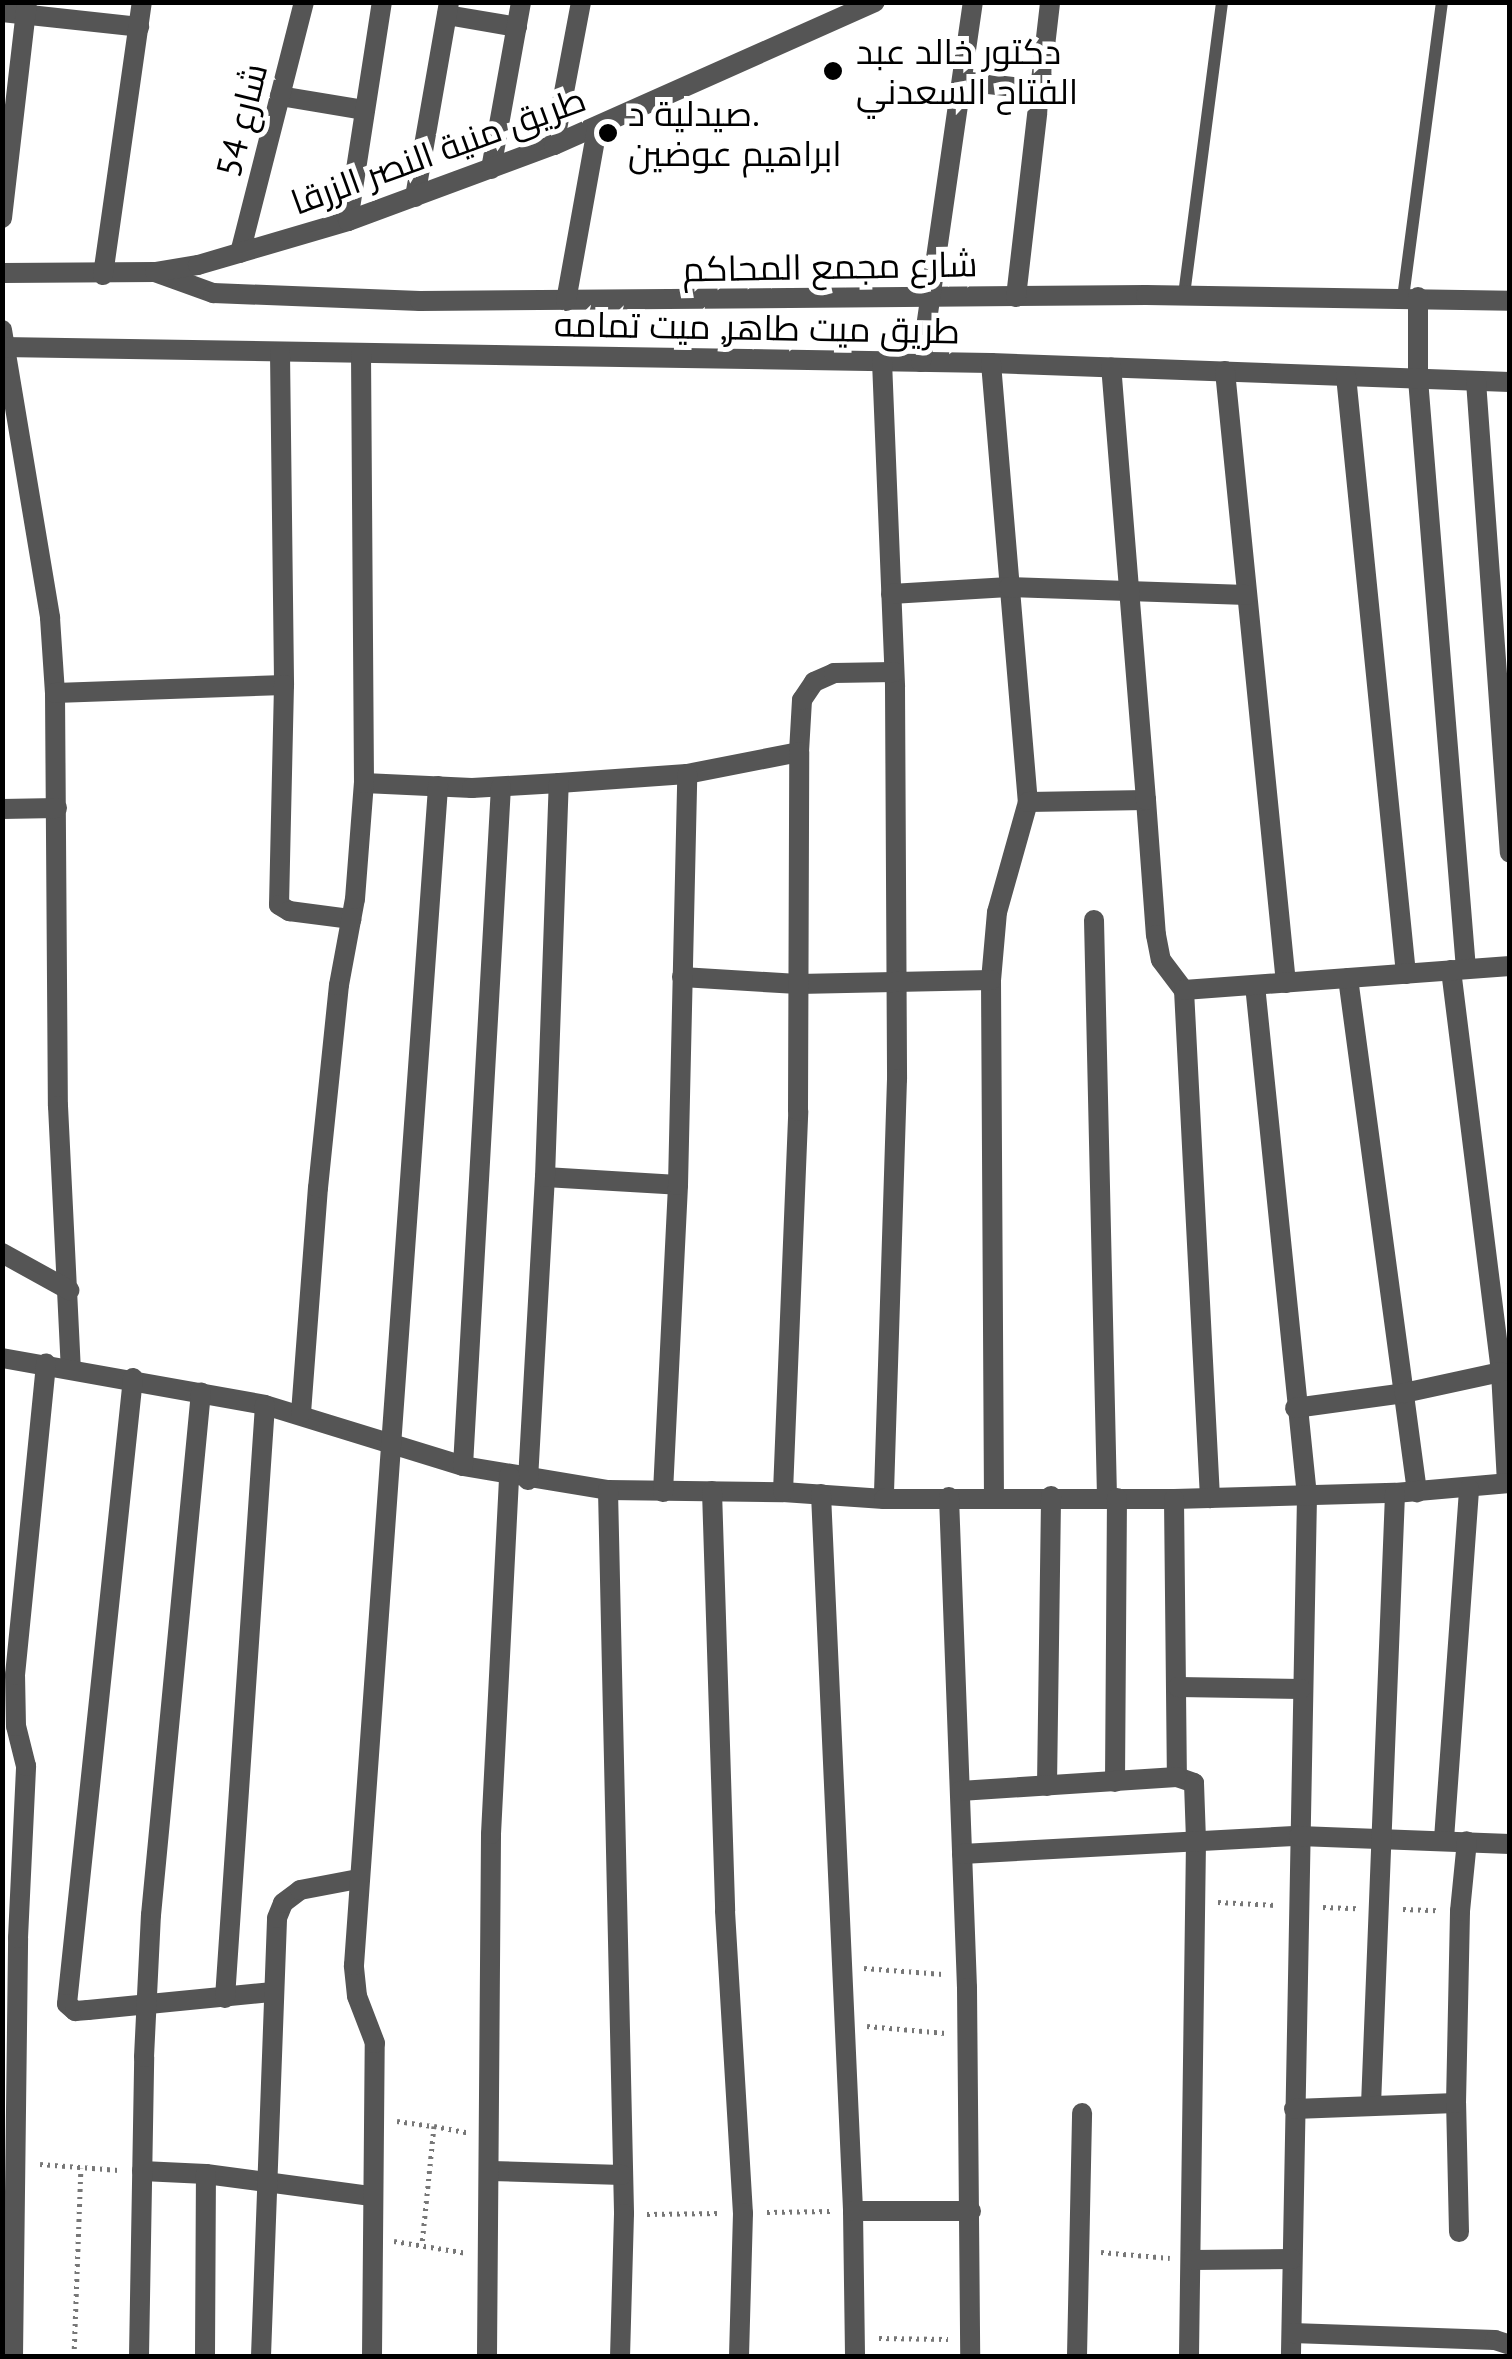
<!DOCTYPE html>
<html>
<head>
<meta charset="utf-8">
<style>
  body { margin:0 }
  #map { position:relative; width:1512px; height:2359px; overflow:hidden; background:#fff; font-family:"PT Sans",Cairo,sans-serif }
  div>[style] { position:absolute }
  .path>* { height:5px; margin-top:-2.5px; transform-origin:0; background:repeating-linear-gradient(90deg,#777 0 2.5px,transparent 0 7.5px) }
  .service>* { height:12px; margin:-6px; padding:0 6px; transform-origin:6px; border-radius:6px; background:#555 }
  .minor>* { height:20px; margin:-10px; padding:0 10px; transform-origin:10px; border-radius:10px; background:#555 }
  .dots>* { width:28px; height:28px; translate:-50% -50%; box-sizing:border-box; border:5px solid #fff; border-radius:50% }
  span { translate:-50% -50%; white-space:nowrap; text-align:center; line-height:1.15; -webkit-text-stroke:10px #fff; paint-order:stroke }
  .poi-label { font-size:35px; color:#000 }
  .left { translate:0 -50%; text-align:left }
  .street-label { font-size:35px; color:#000 }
  .frame { position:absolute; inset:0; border:5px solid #000; pointer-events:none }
</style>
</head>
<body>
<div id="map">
  <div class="path">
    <div style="left:1218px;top:1902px;width:59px;rotate:2.9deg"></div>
    <div style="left:1323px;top:1907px;width:34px;rotate:2deg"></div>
    <div style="left:1403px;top:1909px;width:34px;rotate:2deg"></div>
    <div style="left:864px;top:1968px;width:79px;rotate:4.3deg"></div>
    <div style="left:867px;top:2026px;width:79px;rotate:5.1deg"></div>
    <div style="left:397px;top:2121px;width:37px;rotate:8deg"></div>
    <div style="left:434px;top:2126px;width:120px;rotate:95.8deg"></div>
    <div style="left:434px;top:2126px;width:33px;rotate:11deg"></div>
    <div style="left:40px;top:2164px;width:79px;rotate:4.3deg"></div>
    <div style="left:767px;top:2212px;width:64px;rotate:-0.9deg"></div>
    <div style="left:647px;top:2214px;width:74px;rotate:-0.8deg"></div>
    <div style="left:394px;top:2241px;width:74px;rotate:9.3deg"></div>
    <div style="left:1101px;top:2252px;width:69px;rotate:5deg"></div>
    <div style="left:879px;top:2338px;width:69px;rotate:0.8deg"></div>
    <div style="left:74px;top:2356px;width:188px;rotate:-87.9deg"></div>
  </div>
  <div class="service">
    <div style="left:1184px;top:295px;width:295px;rotate:-82.6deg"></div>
    <div style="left:1403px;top:298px;width:299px;rotate:-82.5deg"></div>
  </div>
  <div class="minor">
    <div style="left:2px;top:12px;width:138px;rotate:6.2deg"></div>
    <div style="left:447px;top:15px;width:71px;rotate:9.7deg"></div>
    <div style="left:962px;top:81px;width:79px;rotate:6.6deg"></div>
    <div style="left:280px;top:96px;width:86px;rotate:9.4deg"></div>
    <div style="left:554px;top:145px;width:146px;rotate:-79.3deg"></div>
    <div style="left:491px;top:169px;width:170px;rotate:-79.8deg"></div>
    <div style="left:415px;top:197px;width:198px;rotate:-80.1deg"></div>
    <div style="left:2px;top:218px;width:217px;rotate:-83.4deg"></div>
    <div style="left:348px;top:221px;width:222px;rotate:-81.2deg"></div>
    <div style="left:240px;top:253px;width:259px;rotate:-75.7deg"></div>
    <div style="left:155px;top:272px;width:62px;rotate:19.9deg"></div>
    <div style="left:213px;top:293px;width:207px;rotate:2.2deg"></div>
    <div style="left:420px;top:301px;width:726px;rotate:-0.47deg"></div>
    <div style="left:1146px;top:295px;width:364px;rotate:0.9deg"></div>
    <div style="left:2px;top:273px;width:153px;rotate:-0.4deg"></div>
    <div style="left:155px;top:272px;width:44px;rotate:-9.2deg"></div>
    <div style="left:198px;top:265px;width:156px;rotate:-16.3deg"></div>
    <div style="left:348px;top:221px;width:220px;rotate:-20.3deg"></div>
    <div style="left:554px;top:145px;width:351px;rotate:-24deg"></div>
    <div style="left:103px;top:275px;width:276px;rotate:-81.9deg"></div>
    <div style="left:1016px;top:297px;width:297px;rotate:-83.4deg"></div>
    <div style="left:1418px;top:297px;width:82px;rotate:90deg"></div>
    <div style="left:1418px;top:379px;width:592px;rotate:85.35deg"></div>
    <div style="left:566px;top:301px;width:176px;rotate:-79.8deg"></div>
    <div style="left:2px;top:330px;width:292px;rotate:80.5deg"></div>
    <div style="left:50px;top:618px;width:75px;rotate:86.2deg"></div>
    <div style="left:55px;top:693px;width:413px;rotate:89.6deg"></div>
    <div style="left:58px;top:1106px;width:262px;rotate:87.2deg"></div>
    <div style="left:2px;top:347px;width:989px;rotate:0.93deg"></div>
    <div style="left:991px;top:363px;width:519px;rotate:2.1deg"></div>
    <div style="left:280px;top:353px;width:332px;rotate:89.3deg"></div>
    <div style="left:882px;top:361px;width:326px;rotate:87.7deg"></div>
    <div style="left:895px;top:687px;width:392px;rotate:89.7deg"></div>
    <div style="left:897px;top:1079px;width:420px;rotate:91.8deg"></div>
    <div style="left:921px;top:362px;width:364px;rotate:-81.8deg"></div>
    <div style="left:991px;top:363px;width:441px;rotate:85.2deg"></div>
    <div style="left:1028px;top:802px;width:114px;rotate:105.7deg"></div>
    <div style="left:997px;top:912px;width:68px;rotate:95deg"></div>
    <div style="left:991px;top:980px;width:517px;rotate:89.67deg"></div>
    <div style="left:1225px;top:371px;width:615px;rotate:84.31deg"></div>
    <div style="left:1346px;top:376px;width:601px;rotate:84.27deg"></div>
    <div style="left:1476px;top:381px;width:473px;rotate:85.9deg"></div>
    <div style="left:891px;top:594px;width:118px;rotate:-3.4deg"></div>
    <div style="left:1009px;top:587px;width:238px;rotate:1.9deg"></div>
    <div style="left:55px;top:693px;width:229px;rotate:-2deg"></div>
    <div style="left:284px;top:685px;width:220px;rotate:91.3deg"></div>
    <div style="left:279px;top:905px;width:12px;rotate:31deg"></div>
    <div style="left:289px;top:911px;width:63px;rotate:7.4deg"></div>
    <div style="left:364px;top:783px;width:108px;rotate:2.7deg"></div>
    <div style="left:472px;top:788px;width:87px;rotate:-3.3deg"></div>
    <div style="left:559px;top:783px;width:128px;rotate:-4deg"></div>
    <div style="left:687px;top:774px;width:114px;rotate:-11.1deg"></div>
    <div style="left:799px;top:752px;width:52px;rotate:-86.7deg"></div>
    <div style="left:802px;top:700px;width:22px;rotate:-56deg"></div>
    <div style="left:814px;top:682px;width:22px;rotate:-24deg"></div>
    <div style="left:834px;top:673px;width:60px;rotate:-1deg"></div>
    <div style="left:1146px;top:800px;width:135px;rotate:85.8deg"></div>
    <div style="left:1156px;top:935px;width:25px;rotate:79deg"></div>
    <div style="left:1161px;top:960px;width:38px;rotate:53deg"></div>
    <div style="left:1184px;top:990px;width:509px;rotate:87.07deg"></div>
    <div style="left:1028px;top:802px;width:118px;rotate:-1deg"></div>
    <div style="left:1146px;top:800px;width:434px;rotate:-94.6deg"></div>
    <div style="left:2px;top:809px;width:55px;rotate:-1deg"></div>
    <div style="left:1094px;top:920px;width:578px;rotate:88.71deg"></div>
    <div style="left:1451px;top:970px;width:405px;rotate:82.9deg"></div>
    <div style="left:1501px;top:1372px;width:111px;rotate:86.9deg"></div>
    <div style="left:682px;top:977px;width:116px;rotate:3.5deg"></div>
    <div style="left:798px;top:984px;width:193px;rotate:-1.2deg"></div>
    <div style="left:1348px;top:978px;width:519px;rotate:82.35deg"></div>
    <div style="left:1255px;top:985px;width:514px;rotate:84.19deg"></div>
    <div style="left:1307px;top:1496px;width:860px;rotate:91.07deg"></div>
    <div style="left:1184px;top:990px;width:327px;rotate:-4.2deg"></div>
    <div style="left:545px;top:1177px;width:133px;rotate:3.4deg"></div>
    <div style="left:2px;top:1253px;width:77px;rotate:28.9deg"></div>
    <div style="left:2px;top:1358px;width:267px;rotate:10.1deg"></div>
    <div style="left:265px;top:1405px;width:207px;rotate:17.1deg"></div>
    <div style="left:463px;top:1466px;width:147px;rotate:9.4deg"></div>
    <div style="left:608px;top:1490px;width:175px;rotate:0.7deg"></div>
    <div style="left:783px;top:1492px;width:101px;rotate:4deg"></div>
    <div style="left:884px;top:1499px;width:290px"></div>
    <div style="left:1174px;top:1499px;width:221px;rotate:-1.6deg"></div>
    <div style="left:1395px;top:1493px;width:115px;rotate:-5deg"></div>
    <div style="left:133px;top:1378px;width:629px;rotate:96.02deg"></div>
    <div style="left:67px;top:2004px;width:11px;rotate:41deg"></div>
    <div style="left:75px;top:2011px;width:13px;rotate:-4deg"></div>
    <div style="left:88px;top:2010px;width:186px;rotate:-5.6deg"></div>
    <div style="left:1295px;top:1408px;width:110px;rotate:-7.8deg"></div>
    <div style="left:1404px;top:1393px;width:99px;rotate:-12.2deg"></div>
    <div style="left:301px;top:1413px;width:226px;rotate:-85.7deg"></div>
    <div style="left:318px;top:1188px;width:204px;rotate:-84.1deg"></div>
    <div style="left:339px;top:985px;width:87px;rotate:-79.5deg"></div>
    <div style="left:355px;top:899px;width:116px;rotate:-85.6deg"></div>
    <div style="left:364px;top:783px;width:429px;rotate:-90.4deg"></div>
    <div style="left:463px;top:1466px;width:680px;rotate:-86.8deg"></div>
    <div style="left:528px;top:1480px;width:303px;rotate:-86.8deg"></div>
    <div style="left:545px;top:1177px;width:394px;rotate:-88deg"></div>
    <div style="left:608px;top:1490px;width:724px;rotate:88.73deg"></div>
    <div style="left:624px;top:2214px;width:142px;rotate:91.6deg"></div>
    <div style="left:712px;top:1491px;width:420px;rotate:88.2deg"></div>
    <div style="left:725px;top:1911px;width:303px;rotate:86.6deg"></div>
    <div style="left:743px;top:2213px;width:143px;rotate:91.6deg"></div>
    <div style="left:663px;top:1492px;width:307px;rotate:-87.2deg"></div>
    <div style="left:678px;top:1185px;width:411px;rotate:-88.7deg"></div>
    <div style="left:783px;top:1492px;width:381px;rotate:-87.7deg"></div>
    <div style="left:798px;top:1111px;width:359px;rotate:-89.8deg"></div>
    <div style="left:821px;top:1494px;width:718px;rotate:87.44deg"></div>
    <div style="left:853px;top:2211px;width:145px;rotate:89.2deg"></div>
    <div style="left:949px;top:1497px;width:491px;rotate:87.9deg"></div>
    <div style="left:967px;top:1988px;width:368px;rotate:89.5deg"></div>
    <div style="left:1174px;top:1499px;width:278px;rotate:89.4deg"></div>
    <div style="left:1177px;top:1777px;width:18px;rotate:19deg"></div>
    <div style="left:1194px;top:1783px;width:58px;rotate:88deg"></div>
    <div style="left:1196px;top:1841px;width:515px;rotate:90.78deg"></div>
    <div style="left:1178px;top:1687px;width:123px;rotate:0.9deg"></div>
    <div style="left:1115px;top:1782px;width:284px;rotate:-89.6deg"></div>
    <div style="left:1047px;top:1786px;width:290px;rotate:-89.2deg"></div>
    <div style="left:960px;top:1791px;width:217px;rotate:-3.7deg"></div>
    <div style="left:1444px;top:1839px;width:351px;rotate:-85.9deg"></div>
    <div style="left:962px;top:1854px;width:337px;rotate:-3.1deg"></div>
    <div style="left:1299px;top:1836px;width:211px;rotate:2.2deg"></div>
    <div style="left:225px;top:1998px;width:594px;rotate:-86.14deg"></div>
    <div style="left:1371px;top:2105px;width:612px;rotate:-87.75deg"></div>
    <div style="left:1294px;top:2109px;width:162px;rotate:-2.1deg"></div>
    <div style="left:142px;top:2171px;width:64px;rotate:2.7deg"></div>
    <div style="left:206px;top:2174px;width:165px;rotate:7.6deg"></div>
    <div style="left:491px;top:2171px;width:131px;rotate:1.7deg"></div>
    <div style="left:853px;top:2211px;width:118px"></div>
    <div style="left:1459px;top:2232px;width:129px;rotate:-91.3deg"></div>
    <div style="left:1456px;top:2103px;width:192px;rotate:-88.8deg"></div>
    <div style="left:1460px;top:1911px;width:70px;rotate:-84.3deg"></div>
    <div style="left:1192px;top:2260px;width:100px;rotate:-0.6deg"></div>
    <div style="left:1292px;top:2333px;width:203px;rotate:2deg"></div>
    <div style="left:1495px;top:2340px;width:16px;rotate:18deg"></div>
    <div style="left:13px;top:2356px;width:418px;rotate:-89.3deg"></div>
    <div style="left:18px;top:1938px;width:172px;rotate:-87.3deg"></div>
    <div style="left:26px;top:1766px;width:41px;rotate:-104deg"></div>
    <div style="left:16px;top:1726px;width:51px;rotate:-91.1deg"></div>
    <div style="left:15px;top:1675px;width:313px;rotate:-84.3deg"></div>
    <div style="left:139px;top:2356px;width:299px;rotate:-89deg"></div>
    <div style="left:144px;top:2057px;width:142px;rotate:-87.2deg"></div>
    <div style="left:151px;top:1915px;width:525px;rotate:-84.54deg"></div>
    <div style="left:205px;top:2356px;width:182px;rotate:-89.7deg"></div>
    <div style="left:261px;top:2356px;width:438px;rotate:-87.9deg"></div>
    <div style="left:277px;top:1918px;width:16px;rotate:-68deg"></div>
    <div style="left:283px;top:1903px;width:21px;rotate:-37deg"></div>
    <div style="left:300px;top:1890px;width:59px;rotate:-10.7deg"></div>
    <div style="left:372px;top:2356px;width:313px;rotate:-89.5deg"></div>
    <div style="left:375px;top:2043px;width:50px;rotate:-111deg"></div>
    <div style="left:357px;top:1996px;width:31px;rotate:-96deg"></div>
    <div style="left:354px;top:1965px;width:1182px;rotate:-85.92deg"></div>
    <div style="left:487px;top:2356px;width:522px;rotate:-89.56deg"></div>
    <div style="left:491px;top:1834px;width:359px;rotate:-87.1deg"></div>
    <div style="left:1077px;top:2356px;width:243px;rotate:-88.8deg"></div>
  </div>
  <div class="dots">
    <div style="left:833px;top:71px;background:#000"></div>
    <div style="left:608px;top:133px;background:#000"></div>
  </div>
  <div class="poi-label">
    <span class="left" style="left:856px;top:71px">دكتور خالد عبد<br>الفتاح السعدني</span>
    <span class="left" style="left:628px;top:133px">صيدلية د.<br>ابراهيم عوضين</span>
  </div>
  <div class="street-label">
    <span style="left:241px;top:120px;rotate:-76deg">شارع 54</span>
    <span style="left:438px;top:150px;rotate:-20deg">طريق منية النصر الزرقا</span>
    <span style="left:830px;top:266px;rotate:-1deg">شارع مجمع المحاكم</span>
    <span style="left:757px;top:327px;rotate:1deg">طريق ميت طاهر, ميت تمامه</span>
  </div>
  <div class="frame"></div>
</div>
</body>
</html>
